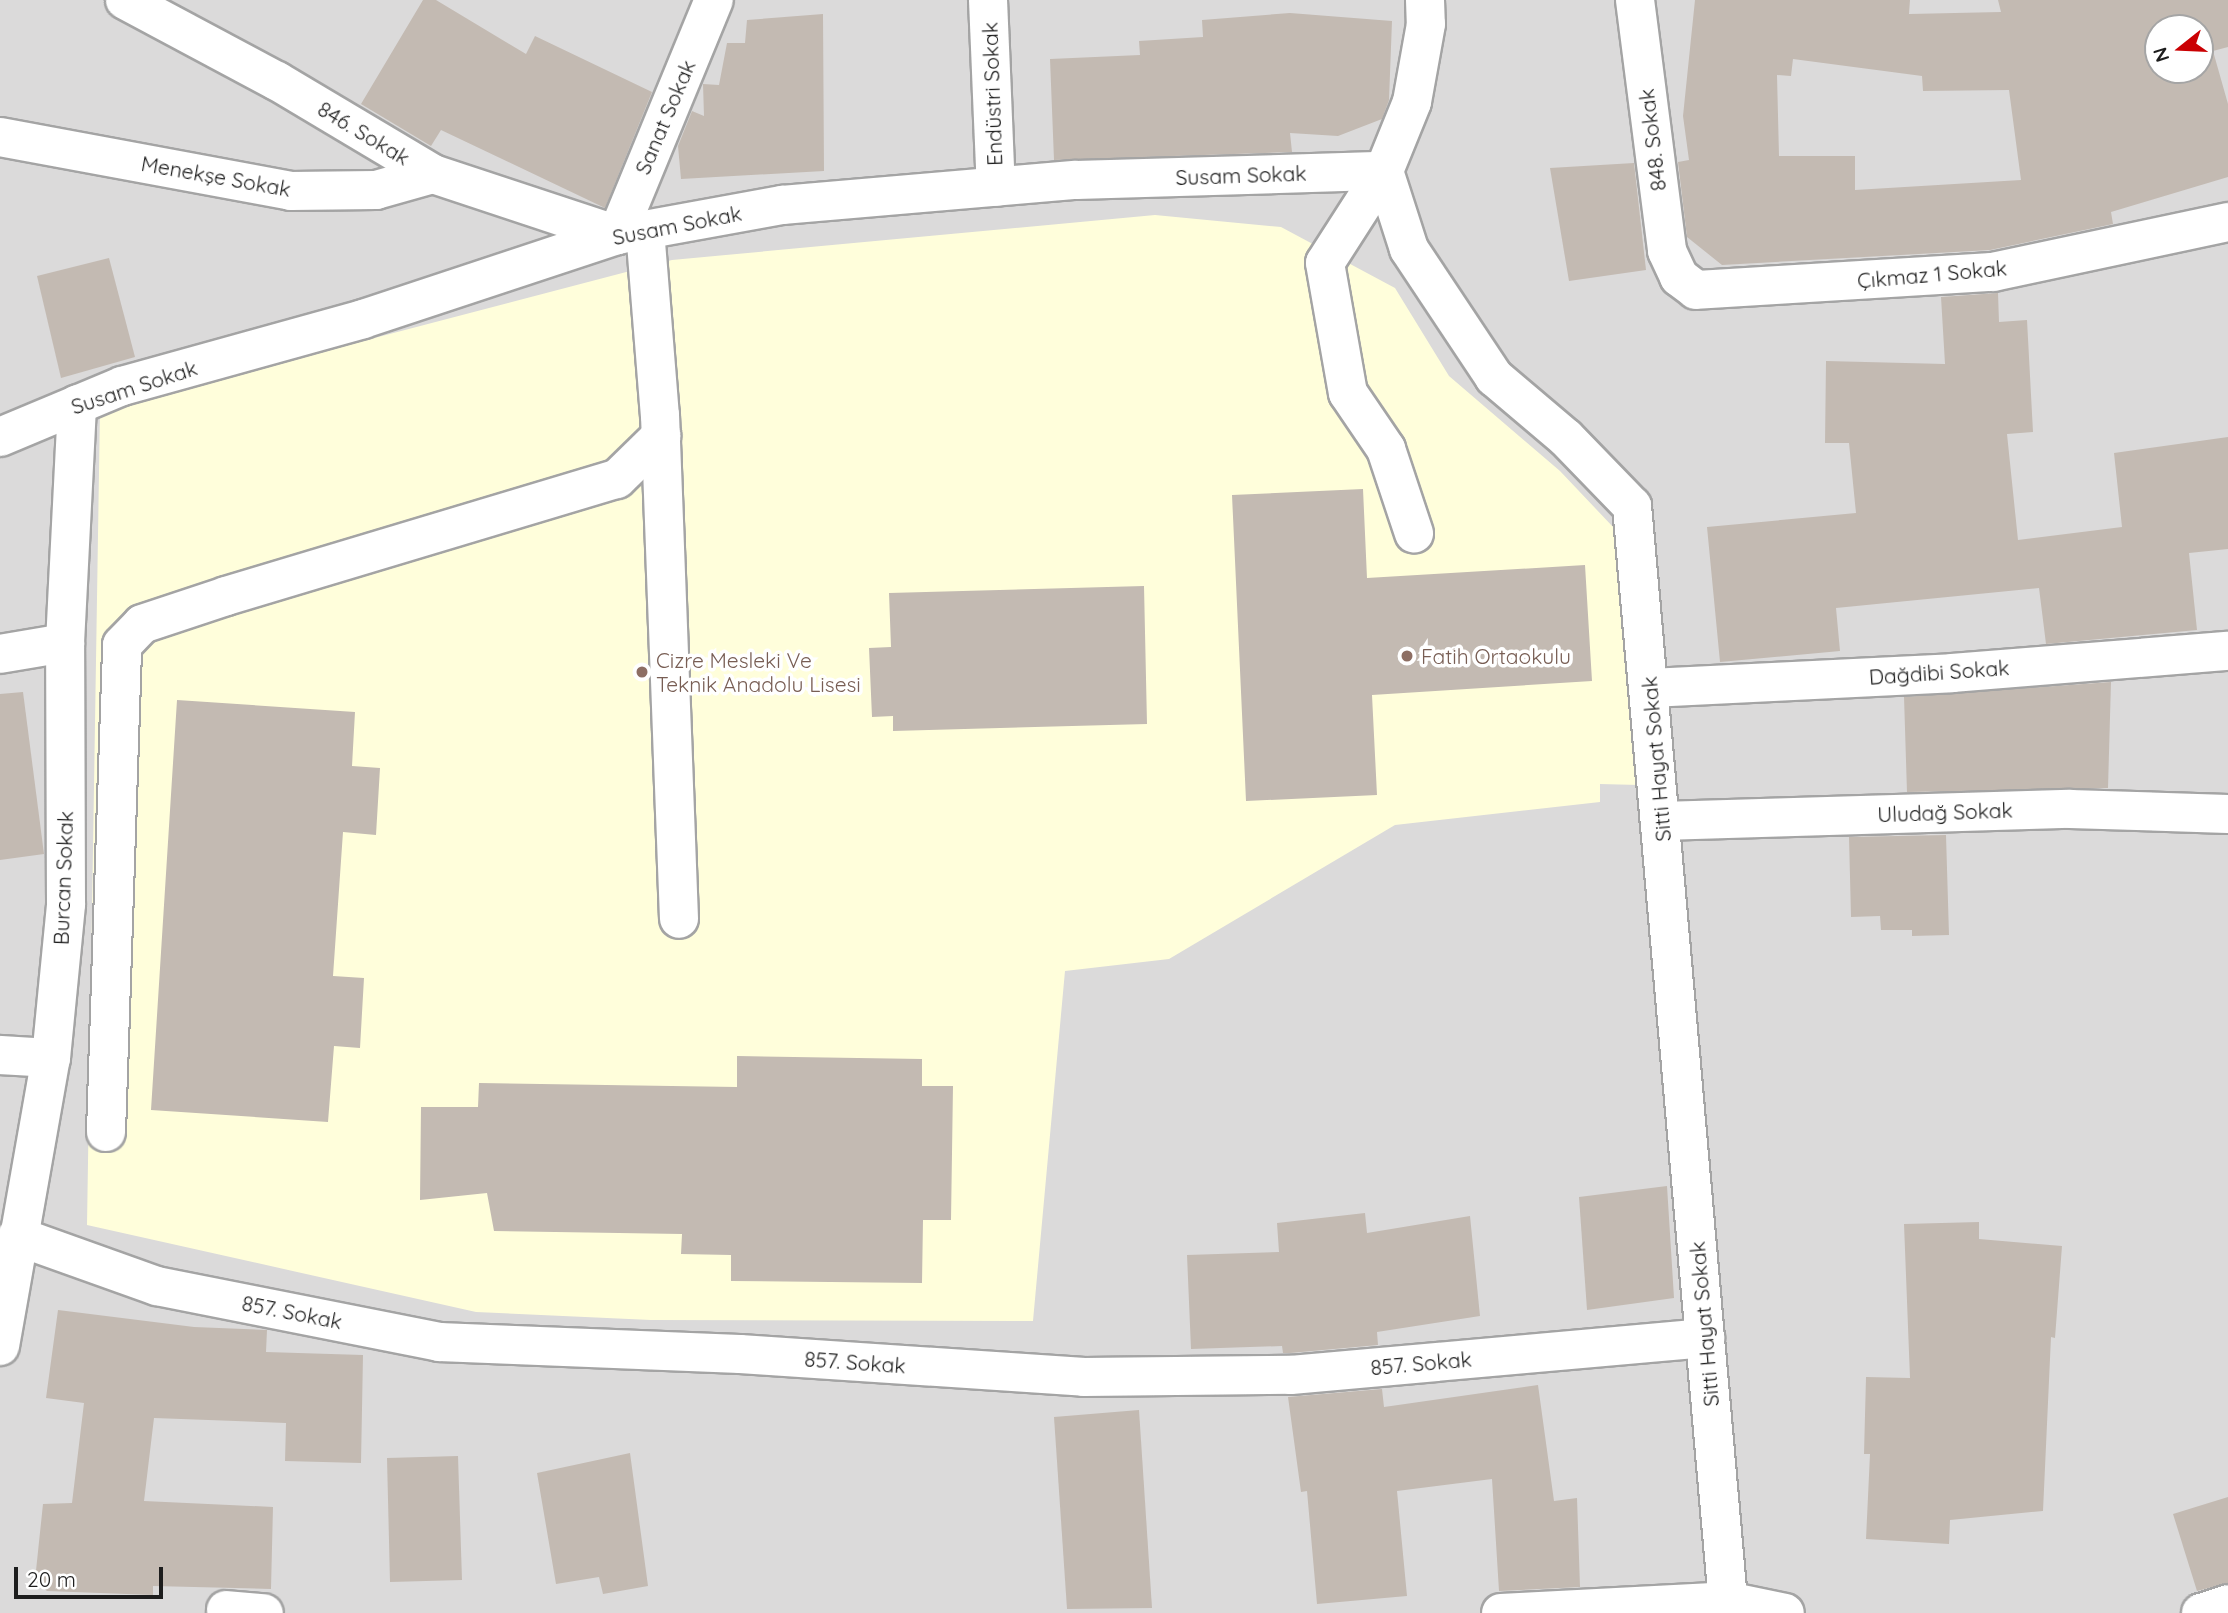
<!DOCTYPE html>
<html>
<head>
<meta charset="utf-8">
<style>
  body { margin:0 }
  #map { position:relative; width:2228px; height:1613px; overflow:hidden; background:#eeeae3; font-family:Quicksand,sans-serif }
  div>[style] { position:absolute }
  .residential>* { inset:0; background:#dbdada }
  .education>* { inset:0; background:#fffedb }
  .building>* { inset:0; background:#c3bab2 }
  .roads { filter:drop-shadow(2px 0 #a4a4a4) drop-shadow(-2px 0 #a4a4a4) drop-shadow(0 2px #a4a4a4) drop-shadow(0 -2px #a4a4a4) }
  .minor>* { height:38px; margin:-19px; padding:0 19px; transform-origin:19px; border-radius:19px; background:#fff }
  .dots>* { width:19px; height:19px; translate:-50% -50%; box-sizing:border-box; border:4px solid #fff; border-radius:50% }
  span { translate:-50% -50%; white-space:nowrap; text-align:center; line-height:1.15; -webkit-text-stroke:7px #fff; paint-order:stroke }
  .street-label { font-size:21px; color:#1d1d1d }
  .education-label { font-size:21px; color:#785e54 }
  .left { translate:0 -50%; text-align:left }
  .north { position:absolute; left:2144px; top:14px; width:70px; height:70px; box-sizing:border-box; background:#fff; border:2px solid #a5a5a5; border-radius:50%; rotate:252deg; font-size:19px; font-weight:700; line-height:28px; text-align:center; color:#1d1d1d }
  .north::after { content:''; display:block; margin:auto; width:24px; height:32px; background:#ca0003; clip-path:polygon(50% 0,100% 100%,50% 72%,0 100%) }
  .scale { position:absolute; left:14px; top:1567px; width:149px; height:32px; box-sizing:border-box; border:4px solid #1d1d1d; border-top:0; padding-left:9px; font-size:21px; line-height:24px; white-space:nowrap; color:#1d1d1d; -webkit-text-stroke:5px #fff; paint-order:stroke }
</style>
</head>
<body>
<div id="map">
  <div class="residential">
    <div style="clip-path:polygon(evenodd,0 0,2228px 0,2228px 1613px,0 1613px,0 0,2158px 28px,2200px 28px,2200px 70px,2158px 70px,2158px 28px)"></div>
  </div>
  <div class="education">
    <div style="clip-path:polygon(1155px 215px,1281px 227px,1395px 288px,1449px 376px,1560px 471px,1614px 528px,1639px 785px,1600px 784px,1600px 802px,1395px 825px,1169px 959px,1065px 971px,1033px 1321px,651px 1320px,476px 1312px,87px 1225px,100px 410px,672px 260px)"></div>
  </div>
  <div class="building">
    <div style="clip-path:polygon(423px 0,436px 0,526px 54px,535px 36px,652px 92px,605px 208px,441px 130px,431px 146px,361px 104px)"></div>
    <div style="clip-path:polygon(evenodd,1695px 0,1910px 0,1909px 14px,2001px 12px,1998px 0,2228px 0,2228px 47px,2213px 51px,2228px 104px,2228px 177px,2111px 212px,2113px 224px,1990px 250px,1722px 265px,1687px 237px,1678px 162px,1689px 160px,1683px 116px,1695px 0,2158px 28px,2200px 28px,2200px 70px,2158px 70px,2158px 28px,1695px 0,1793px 59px,1922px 76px,1923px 91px,2009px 90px,2021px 180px,1855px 190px,1855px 156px,1779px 156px,1777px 75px,1791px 76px,1793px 59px)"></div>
    <div style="clip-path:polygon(1290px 13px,1392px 21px,1389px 100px,1382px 119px,1338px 136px,1290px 133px,1292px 152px,1054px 160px,1050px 59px,1140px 55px,1139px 41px,1203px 37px,1202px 20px)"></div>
    <div style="clip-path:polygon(823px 14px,824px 171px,681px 179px,678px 146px,692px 111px,704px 116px,703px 84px,719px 85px,727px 43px,745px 43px,747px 20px)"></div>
    <div style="clip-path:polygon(1634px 163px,1646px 270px,1569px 281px,1550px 168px)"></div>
    <div style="clip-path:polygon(109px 258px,135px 357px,61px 378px,37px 276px)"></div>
    <div style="clip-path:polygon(1998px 293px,1999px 322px,2027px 320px,2033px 432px,2007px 434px,2018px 540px,2122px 527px,2114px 453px,2228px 437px,2228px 549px,2189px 553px,2197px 630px,2046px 644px,2039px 588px,1836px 608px,1840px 651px,1720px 662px,1707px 527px,1856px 513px,1849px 443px,1825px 443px,1826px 361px,1945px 364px,1941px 297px)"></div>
    <div style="clip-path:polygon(1363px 489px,1367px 578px,1585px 565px,1592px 681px,1372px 695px,1377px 795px,1246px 801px,1232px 495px)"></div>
    <div style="clip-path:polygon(1144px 586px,1147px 724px,893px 731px,893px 716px,872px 717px,869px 648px,891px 647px,889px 593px)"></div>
    <div style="clip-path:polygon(2111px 682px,2108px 788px,1907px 792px,1904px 697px)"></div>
    <div style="clip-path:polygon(23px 692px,44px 854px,0 860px,0 694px)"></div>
    <div style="clip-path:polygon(177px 700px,355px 712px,352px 766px,380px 768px,376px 835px,343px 832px,333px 976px,364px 978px,360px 1048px,334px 1046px,328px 1122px,151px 1110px)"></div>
    <div style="clip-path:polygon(1946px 835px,1949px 935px,1912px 936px,1912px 930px,1881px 930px,1880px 916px,1851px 917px,1849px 837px)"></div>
    <div style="clip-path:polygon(737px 1056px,922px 1059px,922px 1086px,953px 1086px,951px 1220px,923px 1220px,922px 1283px,731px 1281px,731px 1255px,681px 1254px,682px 1234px,494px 1231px,487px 1193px,420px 1200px,421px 1107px,478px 1107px,479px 1083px,737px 1087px)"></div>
    <div style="clip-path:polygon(1667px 1186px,1674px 1298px,1587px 1310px,1579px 1197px)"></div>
    <div style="clip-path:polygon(1365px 1213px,1367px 1233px,1470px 1216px,1480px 1316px,1377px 1332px,1378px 1345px,1290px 1353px,1283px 1353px,1282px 1346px,1191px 1349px,1187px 1255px,1279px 1252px,1277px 1223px)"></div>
    <div style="clip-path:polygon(1979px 1222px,1979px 1239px,2062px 1246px,2055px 1338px,2051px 1337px,2043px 1511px,1950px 1520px,1949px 1544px,1866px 1539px,1870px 1454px,1864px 1454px,1866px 1377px,1910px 1378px,1904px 1224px)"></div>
    <div style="clip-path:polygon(58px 1310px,194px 1327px,267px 1330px,266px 1352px,363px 1355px,361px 1463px,285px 1461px,286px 1423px,154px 1418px,144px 1501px,273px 1507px,271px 1589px,153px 1586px,153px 1595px,47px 1591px,35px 1580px,43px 1504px,72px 1503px,84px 1403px,46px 1398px)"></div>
    <div style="clip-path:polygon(1538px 1385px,1554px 1501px,1577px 1498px,1580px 1587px,1499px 1591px,1492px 1479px,1397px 1491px,1407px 1596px,1317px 1604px,1307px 1491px,1301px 1492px,1288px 1397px,1382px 1389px,1384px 1407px)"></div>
    <div style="clip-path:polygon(1139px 1410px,1152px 1608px,1067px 1609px,1054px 1417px)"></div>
    <div style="clip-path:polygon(630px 1453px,648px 1586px,603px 1594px,599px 1577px,556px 1584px,537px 1473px)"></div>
    <div style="clip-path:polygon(458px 1456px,462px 1580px,390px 1582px,387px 1458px)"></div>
    <div style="clip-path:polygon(2228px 1497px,2228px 1583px,2197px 1591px,2173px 1514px)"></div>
  </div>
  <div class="roads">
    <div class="minor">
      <div style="left:125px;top:0;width:172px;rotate:28.1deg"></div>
      <div style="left:277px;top:81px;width:182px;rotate:30.8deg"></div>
      <div style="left:433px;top:174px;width:194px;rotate:18.3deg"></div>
      <div style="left:617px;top:235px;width:254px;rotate:-67.6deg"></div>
      <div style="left:988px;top:0;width:187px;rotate:87.6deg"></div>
      <div style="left:1425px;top:0;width:24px;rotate:88deg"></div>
      <div style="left:1426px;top:24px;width:79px;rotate:100.2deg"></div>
      <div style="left:1412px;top:102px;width:74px;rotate:112.1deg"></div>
      <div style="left:1384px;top:171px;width:82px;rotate:72.2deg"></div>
      <div style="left:1409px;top:249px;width:154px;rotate:56.4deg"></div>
      <div style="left:1494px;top:377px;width:94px;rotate:40.3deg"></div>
      <div style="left:1566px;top:438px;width:95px;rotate:45.9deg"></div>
      <div style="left:1632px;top:506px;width:1111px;rotate:84.99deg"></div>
      <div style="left:1635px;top:0;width:253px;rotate:82.7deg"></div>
      <div style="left:1667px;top:251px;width:29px;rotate:65deg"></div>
      <div style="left:1679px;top:277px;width:21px;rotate:37deg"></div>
      <div style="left:1696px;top:290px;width:298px;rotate:-3.5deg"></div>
      <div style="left:1993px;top:272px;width:240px;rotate:-12deg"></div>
      <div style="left:0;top:137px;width:296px;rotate:10.5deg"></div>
      <div style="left:291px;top:191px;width:85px;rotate:-0.7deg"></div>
      <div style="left:376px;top:190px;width:59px;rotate:-15.7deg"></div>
      <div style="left:1384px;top:171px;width:109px;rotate:122.7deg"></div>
      <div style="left:1325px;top:263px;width:132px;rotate:80deg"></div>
      <div style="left:1348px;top:393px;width:68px;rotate:55.8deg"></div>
      <div style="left:1386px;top:449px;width:89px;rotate:71.6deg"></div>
      <div style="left:645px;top:230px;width:186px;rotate:85.4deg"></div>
      <div style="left:660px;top:415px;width:504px;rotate:87.84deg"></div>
      <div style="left:0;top:437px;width:132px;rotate:-22.7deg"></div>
      <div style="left:122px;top:386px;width:250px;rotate:-15.5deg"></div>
      <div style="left:363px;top:319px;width:268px;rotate:-18.3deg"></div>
      <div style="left:617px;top:235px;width:168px;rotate:-10.3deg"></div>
      <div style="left:782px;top:205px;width:295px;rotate:-4.9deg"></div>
      <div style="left:1076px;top:180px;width:308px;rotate:-1.7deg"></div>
      <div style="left:0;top:654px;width:66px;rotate:-9.6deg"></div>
      <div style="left:1650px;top:688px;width:302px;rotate:-2.8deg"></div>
      <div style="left:1952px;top:673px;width:277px;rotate:-4.6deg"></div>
      <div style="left:1661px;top:821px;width:409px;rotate:-1.7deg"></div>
      <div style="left:2070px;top:809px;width:158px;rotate:1.8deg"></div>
      <div style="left:0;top:1055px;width:51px;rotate:3.4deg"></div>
      <div style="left:106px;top:1132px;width:487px;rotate:-88.1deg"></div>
      <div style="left:122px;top:645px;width:29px;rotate:-46deg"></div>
      <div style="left:142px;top:624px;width:89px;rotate:-18.4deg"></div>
      <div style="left:226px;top:596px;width:408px;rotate:-16.7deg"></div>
      <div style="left:617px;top:479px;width:62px;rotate:-44.3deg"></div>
      <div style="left:17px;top:1236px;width:149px;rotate:19.7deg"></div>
      <div style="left:157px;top:1286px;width:288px;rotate:11.2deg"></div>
      <div style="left:439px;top:1342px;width:301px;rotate:2.3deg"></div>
      <div style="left:740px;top:1354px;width:345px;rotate:3.8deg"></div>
      <div style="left:1084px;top:1377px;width:207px;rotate:-0.6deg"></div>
      <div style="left:1291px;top:1375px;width:416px;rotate:-5.1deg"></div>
      <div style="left:0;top:1346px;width:292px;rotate:-80deg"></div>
      <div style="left:51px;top:1058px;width:155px;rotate:-84.4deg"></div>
      <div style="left:66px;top:904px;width:261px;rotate:-90.2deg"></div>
      <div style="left:65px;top:643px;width:239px;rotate:-87.1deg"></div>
      <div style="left:226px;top:1610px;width:38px;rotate:5deg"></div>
      <div style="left:1501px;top:1613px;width:227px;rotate:-3deg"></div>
      <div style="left:1728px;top:1601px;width:58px;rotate:11.9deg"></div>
      <div style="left:2201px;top:1613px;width:28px;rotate:-18deg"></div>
    </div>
  </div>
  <div class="dots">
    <div style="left:1407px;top:656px;background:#8d6e63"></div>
    <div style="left:642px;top:672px;background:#8d6e63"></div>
  </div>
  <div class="street-label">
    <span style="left:992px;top:94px;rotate:-92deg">Endüstri Sokak</span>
    <span style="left:665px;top:117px;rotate:-67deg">Sanat Sokak</span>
    <span style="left:364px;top:133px;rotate:31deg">846. Sokak</span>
    <span style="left:1652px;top:140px;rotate:-97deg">848. Sokak</span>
    <span style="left:1241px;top:175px;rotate:-2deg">Susam Sokak</span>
    <span style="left:216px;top:176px;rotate:10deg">Menekşe Sokak</span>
    <span style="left:677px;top:225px;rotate:-11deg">Susam Sokak</span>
    <span style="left:1932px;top:274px;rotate:-5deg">Çıkmaz 1 Sokak</span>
    <span style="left:134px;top:387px;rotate:-18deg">Susam Sokak</span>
    <span style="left:1939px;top:672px;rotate:-4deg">Dağdibi Sokak</span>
    <span style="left:1656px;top:759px;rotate:-95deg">Sitti Hayat Sokak</span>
    <span style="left:1945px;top:812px;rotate:-2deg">Uludağ Sokak</span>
    <span style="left:63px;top:878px;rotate:-88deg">Burcan Sokak</span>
    <span style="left:292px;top:1312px;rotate:11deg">857. Sokak</span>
    <span style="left:1704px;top:1324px;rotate:-95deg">Sitti Hayat Sokak</span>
    <span style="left:855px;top:1362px;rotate:4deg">857. Sokak</span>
    <span style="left:1421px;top:1363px;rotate:-5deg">857. Sokak</span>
  </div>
  <div class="education-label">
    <span class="left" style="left:1421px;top:656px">Fatih Ortaokulu</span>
    <span class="left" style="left:656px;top:672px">Cizre Mesleki Ve<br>Teknik Anadolu Lisesi</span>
  </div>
  <div class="north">N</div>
  <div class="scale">20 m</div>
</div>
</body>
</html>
